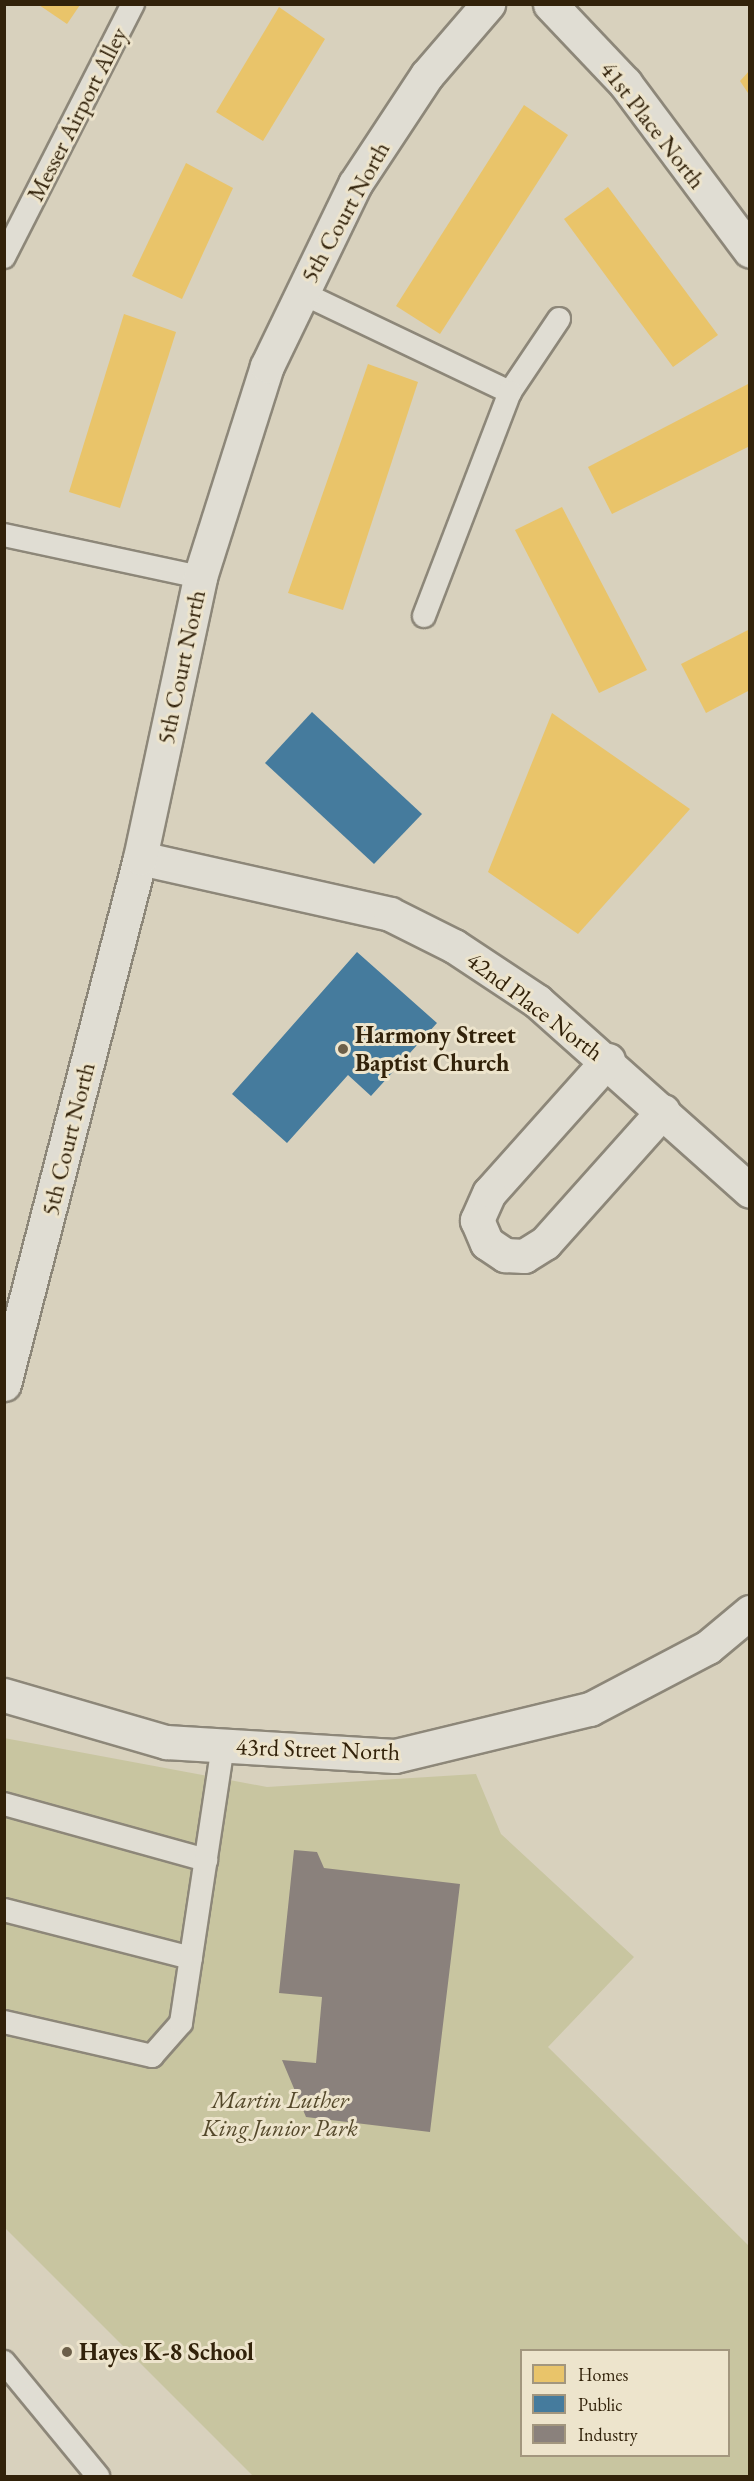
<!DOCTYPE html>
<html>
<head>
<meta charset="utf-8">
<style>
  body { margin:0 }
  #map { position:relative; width:754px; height:2481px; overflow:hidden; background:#d8d1bd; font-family:"EB Garamond",serif }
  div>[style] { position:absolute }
  .green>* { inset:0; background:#c8c5a0 }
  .homes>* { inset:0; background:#e9c46a }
  .public>* { inset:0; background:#457b9d }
  .industry>* { inset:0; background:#8a817c }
  .roads { filter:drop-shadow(2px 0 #8d8779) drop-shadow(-2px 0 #8d8779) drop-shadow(0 2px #8d8779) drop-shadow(0 -2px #8d8779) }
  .lane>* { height:22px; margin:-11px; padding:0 11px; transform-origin:11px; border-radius:11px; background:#e0ddd3 }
  .street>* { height:33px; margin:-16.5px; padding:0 16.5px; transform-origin:16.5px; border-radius:16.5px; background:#e0ddd3 }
  .dots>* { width:16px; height:16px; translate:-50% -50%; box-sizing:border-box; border:3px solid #ede4cc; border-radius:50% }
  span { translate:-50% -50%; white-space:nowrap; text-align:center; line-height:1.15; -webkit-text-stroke:6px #ede4cc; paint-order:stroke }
  .street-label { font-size:24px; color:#32220a }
  .poi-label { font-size:24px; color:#32220a; font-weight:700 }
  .left { translate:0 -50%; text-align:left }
  .park-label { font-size:24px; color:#54482a; font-style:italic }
  .frame { position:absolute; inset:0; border:6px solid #32220a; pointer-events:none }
  .legend { position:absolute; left:520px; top:2349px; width:210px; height:108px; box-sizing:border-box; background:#ede4cc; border:2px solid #a2967e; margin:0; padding:8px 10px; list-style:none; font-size:18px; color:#32220a }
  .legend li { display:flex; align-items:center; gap:12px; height:30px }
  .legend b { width:30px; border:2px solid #a2967e }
</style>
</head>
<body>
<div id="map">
  <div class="green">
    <div style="clip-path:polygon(evenodd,4px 1738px,267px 1787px,476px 1774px,501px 1834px,634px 1957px,548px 2047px,749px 2246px,749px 2476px,253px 2476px,5px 2228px,4px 1738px,522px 2350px,728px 2350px,728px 2456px,522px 2456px,522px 2350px)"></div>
  </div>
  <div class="homes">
    <div style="clip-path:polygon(39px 5px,80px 5px,67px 24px)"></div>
    <div style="clip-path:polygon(279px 7px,325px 39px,263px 141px,216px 112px)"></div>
    <div style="clip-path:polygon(750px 70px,750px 96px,740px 81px)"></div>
    <div style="clip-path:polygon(524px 105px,568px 135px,440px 334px,396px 306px)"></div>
    <div style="clip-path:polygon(186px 163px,233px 188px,182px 299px,132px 276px)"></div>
    <div style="clip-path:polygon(608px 187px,718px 335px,673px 367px,564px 219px)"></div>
    <div style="clip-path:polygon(124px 314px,176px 332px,120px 508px,69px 492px)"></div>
    <div style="clip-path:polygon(368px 364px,418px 382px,343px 610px,288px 593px)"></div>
    <div style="clip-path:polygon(750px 383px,750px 446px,612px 514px,588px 467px)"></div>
    <div style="clip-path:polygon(562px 507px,647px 670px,599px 693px,515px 530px)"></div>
    <div style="clip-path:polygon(750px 629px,750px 690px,706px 713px,681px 664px)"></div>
    <div style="clip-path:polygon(552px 713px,690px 809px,578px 934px,488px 872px)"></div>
  </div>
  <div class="public">
    <div style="clip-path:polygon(312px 712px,422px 814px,374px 864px,265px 763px)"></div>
    <div style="clip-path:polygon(357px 952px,437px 1023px,371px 1096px,348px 1075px,287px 1143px,232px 1094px)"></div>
  </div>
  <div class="industry">
    <div style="clip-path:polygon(294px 1850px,317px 1852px,324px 1868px,460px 1884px,430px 2132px,306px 2117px,282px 2060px,316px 2063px,322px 1997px,279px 1993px)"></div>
  </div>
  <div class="roads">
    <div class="lane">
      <div style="left:4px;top:257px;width:284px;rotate:-63deg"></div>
      <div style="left:300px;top:292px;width:233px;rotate:25.5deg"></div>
      <div style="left:510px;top:392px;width:88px;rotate:-56.1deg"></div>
      <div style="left:4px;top:535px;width:200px;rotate:12.1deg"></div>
      <div style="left:424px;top:616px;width:240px;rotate:-69deg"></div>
      <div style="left:4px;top:1804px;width:210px;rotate:15.5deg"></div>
      <div style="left:4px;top:1910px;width:193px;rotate:14.4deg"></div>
      <div style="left:4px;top:2022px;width:152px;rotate:12.9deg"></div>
      <div style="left:152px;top:2056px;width:44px;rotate:-48.7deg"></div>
      <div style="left:181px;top:2023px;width:281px;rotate:-81.4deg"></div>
      <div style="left:4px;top:2362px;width:148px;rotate:50.5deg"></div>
    </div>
    <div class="street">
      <div style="left:550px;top:4px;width:109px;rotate:46.5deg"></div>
      <div style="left:625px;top:83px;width:209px;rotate:53.3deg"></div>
      <div style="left:140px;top:858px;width:256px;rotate:12.6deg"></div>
      <div style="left:390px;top:914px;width:72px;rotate:26.6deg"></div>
      <div style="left:454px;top:946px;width:100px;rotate:33.5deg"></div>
      <div style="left:537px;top:1001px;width:285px;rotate:41.7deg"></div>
      <div style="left:608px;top:1060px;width:178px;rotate:131.8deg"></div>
      <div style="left:489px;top:1193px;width:30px;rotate:114deg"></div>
      <div style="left:477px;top:1220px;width:25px;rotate:67deg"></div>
      <div style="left:487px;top:1243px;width:22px;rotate:34deg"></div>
      <div style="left:505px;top:1255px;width:19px;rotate:3deg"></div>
      <div style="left:524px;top:1256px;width:25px;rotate:-32deg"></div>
      <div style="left:545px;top:1243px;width:177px;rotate:-48.2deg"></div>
      <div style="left:4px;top:1384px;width:543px;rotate:-75.5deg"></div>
      <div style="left:140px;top:858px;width:287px;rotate:-77.9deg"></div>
      <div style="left:200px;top:577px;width:221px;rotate:-72.4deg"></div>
      <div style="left:267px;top:366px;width:202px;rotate:-64.2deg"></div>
      <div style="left:355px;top:184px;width:131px;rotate:-56.6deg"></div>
      <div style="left:427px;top:75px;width:94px;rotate:-49.3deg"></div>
      <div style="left:4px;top:1695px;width:169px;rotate:16.2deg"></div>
      <div style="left:166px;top:1742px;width:229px;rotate:3.5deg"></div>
      <div style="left:395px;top:1756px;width:201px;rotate:-13.6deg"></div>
      <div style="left:590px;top:1709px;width:133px;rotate:-27.7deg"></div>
      <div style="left:708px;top:1647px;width:55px;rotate:-39.8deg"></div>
    </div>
  </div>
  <div class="dots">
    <div style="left:343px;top:1049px;background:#6c5f49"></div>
    <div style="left:67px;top:2352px;background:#6c5f49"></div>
  </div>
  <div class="street-label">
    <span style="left:77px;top:114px;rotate:-63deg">Messer Airport Alley</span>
    <span style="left:653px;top:125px;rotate:52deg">41st Place North</span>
    <span style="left:345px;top:212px;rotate:-61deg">5th Court North</span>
    <span style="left:181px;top:667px;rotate:-78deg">5th Court North</span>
    <span style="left:535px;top:1006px;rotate:37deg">42nd Place North</span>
    <span style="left:68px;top:1139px;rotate:-76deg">5th Court North</span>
    <span style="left:318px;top:1749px;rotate:2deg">43rd Street North</span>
  </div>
  <div class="poi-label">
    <span class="left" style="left:355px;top:1049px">Harmony Street<br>Baptist Church</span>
    <span class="left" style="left:79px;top:2352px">Hayes K-8 School</span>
  </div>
  <div class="park-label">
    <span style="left:280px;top:2114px">Martin Luther<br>King Junior Park</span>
  </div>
  <div class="frame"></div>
  <ul class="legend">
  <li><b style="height:16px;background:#e9c46a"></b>Homes</li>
  <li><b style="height:16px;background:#457b9d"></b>Public</li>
  <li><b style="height:16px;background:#8a817c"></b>Industry</li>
  </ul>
</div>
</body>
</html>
